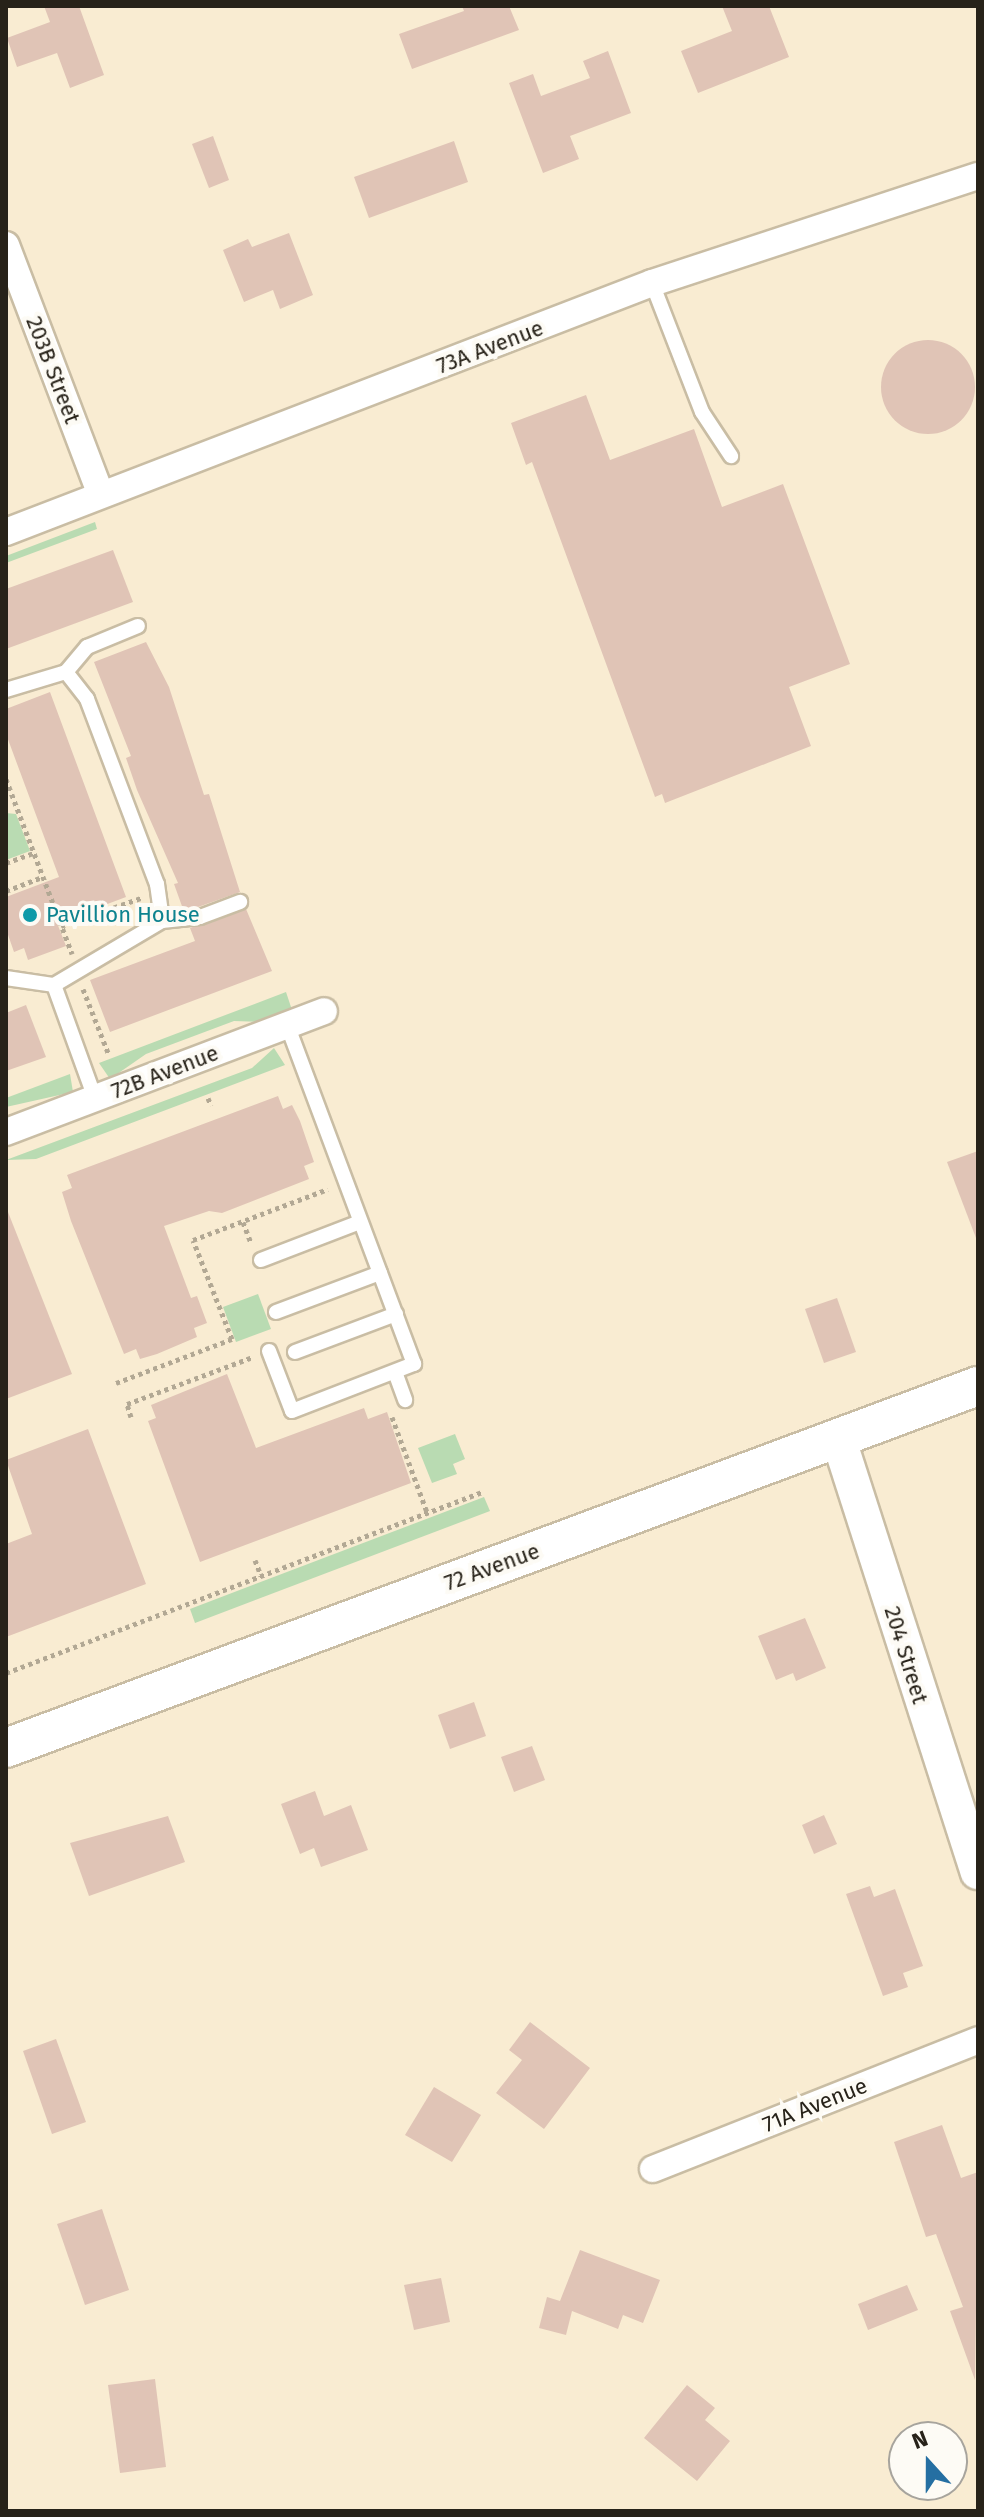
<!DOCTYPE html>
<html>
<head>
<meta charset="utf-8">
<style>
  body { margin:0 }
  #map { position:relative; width:984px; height:2517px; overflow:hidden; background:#f9ecd2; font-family:"Fira Sans",sans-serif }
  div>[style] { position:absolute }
  .green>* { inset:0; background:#b9dbb2 }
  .building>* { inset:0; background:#e0c4b6 }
  .round { border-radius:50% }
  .path>* { height:5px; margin-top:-2.5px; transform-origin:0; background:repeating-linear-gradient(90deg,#b2a894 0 4px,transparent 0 8px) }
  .roads { filter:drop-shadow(2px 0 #c9bda4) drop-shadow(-2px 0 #c9bda4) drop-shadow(0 2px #c9bda4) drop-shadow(0 -2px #c9bda4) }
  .service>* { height:14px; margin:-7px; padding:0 7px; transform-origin:7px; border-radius:7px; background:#fff }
  .minor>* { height:26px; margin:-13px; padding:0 13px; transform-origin:13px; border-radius:13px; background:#fff }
  .tertiary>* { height:34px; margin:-17px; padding:0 17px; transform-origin:17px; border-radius:17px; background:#fff }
  .secondary>* { height:38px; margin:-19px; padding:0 19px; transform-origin:19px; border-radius:19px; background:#fff }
  .dots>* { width:22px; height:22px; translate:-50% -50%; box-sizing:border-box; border:4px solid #fdfbf5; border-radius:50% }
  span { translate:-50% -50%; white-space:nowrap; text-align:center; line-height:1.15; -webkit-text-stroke:8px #fdfbf5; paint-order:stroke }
  .street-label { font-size:22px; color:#272219 }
  .culture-label { font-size:22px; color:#0d838f }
  .left { translate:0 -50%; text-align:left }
  .frame { position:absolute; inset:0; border:8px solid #272219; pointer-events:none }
  .north { position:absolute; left:888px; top:2421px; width:80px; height:80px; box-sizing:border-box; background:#fdfbf5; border:2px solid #a7a49d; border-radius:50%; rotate:339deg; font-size:22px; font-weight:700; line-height:32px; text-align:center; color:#272219 }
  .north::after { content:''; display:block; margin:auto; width:28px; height:36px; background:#256fa2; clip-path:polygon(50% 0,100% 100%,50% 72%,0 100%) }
</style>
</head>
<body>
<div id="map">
  <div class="green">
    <div style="clip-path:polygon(95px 522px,97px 529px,6px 563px,6px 556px)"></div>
    <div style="clip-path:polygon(6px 813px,16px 814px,30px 851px,6px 860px)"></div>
    <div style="clip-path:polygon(286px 992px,292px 1010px,260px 1022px,234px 1021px,146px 1054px,110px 1079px,99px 1063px)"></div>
    <div style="clip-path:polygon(274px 1048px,285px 1065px,36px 1159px,6px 1160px,252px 1068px)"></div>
    <div style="clip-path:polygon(70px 1074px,73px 1092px,6px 1107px,6px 1098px)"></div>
    <div style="clip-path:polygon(258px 1294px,271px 1329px,236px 1342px,223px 1307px)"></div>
    <div style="clip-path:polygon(455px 1434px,465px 1459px,453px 1464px,457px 1474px,432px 1483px,418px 1448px)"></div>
    <div style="clip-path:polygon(484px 1497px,490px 1511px,195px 1623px,190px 1609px)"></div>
  </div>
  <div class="building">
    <div style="clip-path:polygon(44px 6px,79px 6px,104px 75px,70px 88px,57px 53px,17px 67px,7px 38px,50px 22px)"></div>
    <div style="clip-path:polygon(462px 6px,509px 6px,519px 30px,412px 69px,399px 34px,464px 11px)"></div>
    <div style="clip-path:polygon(722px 6px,769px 6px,789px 57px,698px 93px,681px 51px,732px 31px)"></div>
    <div style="clip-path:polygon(608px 51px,631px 113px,570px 136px,579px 159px,543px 173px,509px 83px,533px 74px,541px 96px,590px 78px,583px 61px)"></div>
    <div style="clip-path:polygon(213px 136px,229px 180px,209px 188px,192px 144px)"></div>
    <div style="clip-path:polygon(454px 141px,468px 182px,369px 218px,354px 177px)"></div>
    <div style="clip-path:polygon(289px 233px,313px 295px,280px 309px,273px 290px,244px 302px,223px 250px,248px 239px,252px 247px)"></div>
    <div class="round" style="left:881px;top:340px;width:94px;height:94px"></div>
    <div style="clip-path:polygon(586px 395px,610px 460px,694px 429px,722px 507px,783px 484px,850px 664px,789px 687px,811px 746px,665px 803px,662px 794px,655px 797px,532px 462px,526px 465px,511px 423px)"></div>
    <div style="clip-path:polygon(113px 550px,133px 602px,6px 649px,6px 589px)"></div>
    <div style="clip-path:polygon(146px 642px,169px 687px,204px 795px,209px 794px,240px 892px,198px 907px,183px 909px,174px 884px,178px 883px,137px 790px,126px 758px,131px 756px,94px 662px)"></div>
    <div style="clip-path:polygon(50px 692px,126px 897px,57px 923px,66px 946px,28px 960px,24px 948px,14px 952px,6px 929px,6px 897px,59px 877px,6px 734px,6px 709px)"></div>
    <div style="clip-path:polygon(246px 909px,272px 971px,110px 1032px,90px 980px,195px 941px,190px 928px)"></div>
    <div style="clip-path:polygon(26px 1005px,46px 1057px,6px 1071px,6px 1013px)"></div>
    <div style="clip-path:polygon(278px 1096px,283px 1109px,292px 1105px,300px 1121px,314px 1162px,304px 1166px,309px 1179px,222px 1213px,209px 1211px,164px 1226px,191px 1298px,197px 1296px,207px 1323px,194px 1328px,197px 1337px,157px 1354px,140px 1359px,136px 1349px,124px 1354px,71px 1221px,62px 1192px,72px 1188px,67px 1175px)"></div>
    <div style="clip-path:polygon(978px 1151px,978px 1238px,976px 1238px,947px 1162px)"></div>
    <div style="clip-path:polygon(6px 1207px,72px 1374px,6px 1399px)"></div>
    <div style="clip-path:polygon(837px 1298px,856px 1352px,824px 1363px,805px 1309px)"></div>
    <div style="clip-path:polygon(227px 1374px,256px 1448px,364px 1408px,368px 1419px,387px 1412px,411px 1483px,200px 1562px,148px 1421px,156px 1418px,151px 1405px)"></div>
    <div style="clip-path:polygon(88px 1429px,146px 1584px,6px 1637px,6px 1544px,32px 1534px,6px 1460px)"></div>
    <div style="clip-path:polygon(805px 1618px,826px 1668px,796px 1681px,793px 1673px,776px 1680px,758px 1636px)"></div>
    <div style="clip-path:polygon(474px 1702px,486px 1736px,450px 1749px,438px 1715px)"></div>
    <div style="clip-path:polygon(532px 1746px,545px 1780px,514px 1792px,501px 1757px)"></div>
    <div style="clip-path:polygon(315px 1791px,324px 1816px,351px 1805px,368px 1850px,321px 1867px,314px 1848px,300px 1854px,281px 1804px)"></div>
    <div style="clip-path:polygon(824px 1815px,837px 1844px,814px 1854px,802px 1825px)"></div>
    <div style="clip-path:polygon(168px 1816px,185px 1862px,89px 1896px,70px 1843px)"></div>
    <div style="clip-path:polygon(870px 1886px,874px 1897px,895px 1889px,923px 1966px,903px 1973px,908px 1987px,883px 1996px,846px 1894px)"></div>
    <div style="clip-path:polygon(530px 2022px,590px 2068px,544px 2129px,496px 2093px,522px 2060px,509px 2050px)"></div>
    <div style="clip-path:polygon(56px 2039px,86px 2122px,52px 2134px,23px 2051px)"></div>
    <div style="clip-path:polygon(434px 2087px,481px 2115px,452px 2162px,405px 2135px)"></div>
    <div style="clip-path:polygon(942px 2125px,961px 2178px,978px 2172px,975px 2380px,950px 2311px,963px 2307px,936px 2234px,926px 2237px,894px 2142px)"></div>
    <div style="clip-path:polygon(102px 2209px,129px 2290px,85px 2305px,57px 2224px)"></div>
    <div style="clip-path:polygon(580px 2250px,660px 2280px,643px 2323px,623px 2315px,618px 2329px,572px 2311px,566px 2335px,539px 2328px,547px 2297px,560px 2301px)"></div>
    <div style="clip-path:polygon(441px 2278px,450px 2322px,414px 2330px,404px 2285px)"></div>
    <div style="clip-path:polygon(907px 2285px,918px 2310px,868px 2330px,858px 2304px)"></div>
    <div style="clip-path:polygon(155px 2379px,166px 2467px,120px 2473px,108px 2385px)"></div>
    <div style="clip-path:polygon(687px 2385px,715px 2408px,705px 2420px,730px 2441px,697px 2481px,644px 2438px)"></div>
  </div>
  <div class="path">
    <div style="left:6px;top:779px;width:187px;rotate:69.3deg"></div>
    <div style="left:6px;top:863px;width:30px;rotate:-20deg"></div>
    <div style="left:6px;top:891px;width:40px;rotate:-21deg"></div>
    <div style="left:61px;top:926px;width:85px;rotate:-19.3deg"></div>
    <div style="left:83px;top:989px;width:71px;rotate:68.5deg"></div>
    <div style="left:208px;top:1098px;width:8px;rotate:67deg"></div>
    <div style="left:243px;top:1222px;width:22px;rotate:69deg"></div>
    <div style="left:116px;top:1383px;width:124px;rotate:-20.8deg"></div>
    <div style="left:232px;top:1339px;width:106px;rotate:-111.5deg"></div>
    <div style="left:193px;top:1240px;width:144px;rotate:-20.7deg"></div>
    <div style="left:131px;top:1417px;width:14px;rotate:-107deg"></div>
    <div style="left:127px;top:1404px;width:134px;rotate:-20.5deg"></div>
    <div style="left:392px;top:1417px;width:104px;rotate:69.8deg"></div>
    <div style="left:255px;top:1560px;width:17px;rotate:69deg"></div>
    <div style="left:6px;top:1673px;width:509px;rotate:-20.82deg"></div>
  </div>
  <div class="roads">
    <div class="service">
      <div style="left:652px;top:283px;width:138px;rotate:68.8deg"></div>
      <div style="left:702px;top:412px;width:53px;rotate:56.6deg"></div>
      <div style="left:66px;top:672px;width:34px;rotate:52deg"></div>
      <div style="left:87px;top:699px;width:198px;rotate:69.3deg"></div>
      <div style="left:157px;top:884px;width:37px;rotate:82deg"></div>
      <div style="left:162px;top:921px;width:38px;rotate:-6deg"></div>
      <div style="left:200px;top:917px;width:43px;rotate:-20.6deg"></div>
      <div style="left:6px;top:690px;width:63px;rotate:-16.7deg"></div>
      <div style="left:66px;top:672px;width:33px;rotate:-50deg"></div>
      <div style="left:87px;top:647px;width:55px;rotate:-22.4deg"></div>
      <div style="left:6px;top:978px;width:49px;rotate:8.3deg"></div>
      <div style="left:54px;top:985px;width:120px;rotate:70.1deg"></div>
      <div style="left:54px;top:985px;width:126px;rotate:-30.7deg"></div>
      <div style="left:261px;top:1260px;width:106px;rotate:-21deg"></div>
      <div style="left:276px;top:1312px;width:111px;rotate:-20.6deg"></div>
      <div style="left:269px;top:1351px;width:64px;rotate:69deg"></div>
      <div style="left:292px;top:1411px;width:131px;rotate:-21.1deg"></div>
      <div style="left:414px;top:1364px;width:362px;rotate:-110.5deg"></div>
      <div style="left:295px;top:1352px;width:108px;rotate:-20.6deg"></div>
      <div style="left:395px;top:1372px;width:30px;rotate:70deg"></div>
    </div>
    <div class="minor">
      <div style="left:6px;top:245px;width:267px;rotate:69.2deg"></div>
      <div style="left:6px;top:532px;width:692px;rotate:-21.08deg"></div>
      <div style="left:652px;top:283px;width:343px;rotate:-18.2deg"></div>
      <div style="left:6px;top:1132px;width:340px;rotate:-20.8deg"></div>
      <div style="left:653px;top:2169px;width:350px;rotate:-21.6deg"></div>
    </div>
    <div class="tertiary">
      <div style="left:838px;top:1437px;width:457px;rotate:72.2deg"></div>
    </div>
    <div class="secondary">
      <div style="left:6px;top:1748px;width:1037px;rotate:-20.43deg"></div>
    </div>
  </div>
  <div class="dots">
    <div style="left:30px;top:915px;background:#0f9aa8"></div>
  </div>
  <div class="street-label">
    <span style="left:490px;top:347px;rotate:-21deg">73A Avenue</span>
    <span style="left:53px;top:370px;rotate:69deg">203B Street</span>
    <span style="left:165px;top:1072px;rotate:-21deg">72B Avenue</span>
    <span style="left:492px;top:1567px;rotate:-20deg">72 Avenue</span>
    <span style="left:906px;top:1655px;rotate:73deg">204 Street</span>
    <span style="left:815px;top:2105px;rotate:-22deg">71A Avenue</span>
  </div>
  <div class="culture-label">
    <span class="left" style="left:46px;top:915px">Pavillion House</span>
  </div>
  <div class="frame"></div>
  <div class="north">N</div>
</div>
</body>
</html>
